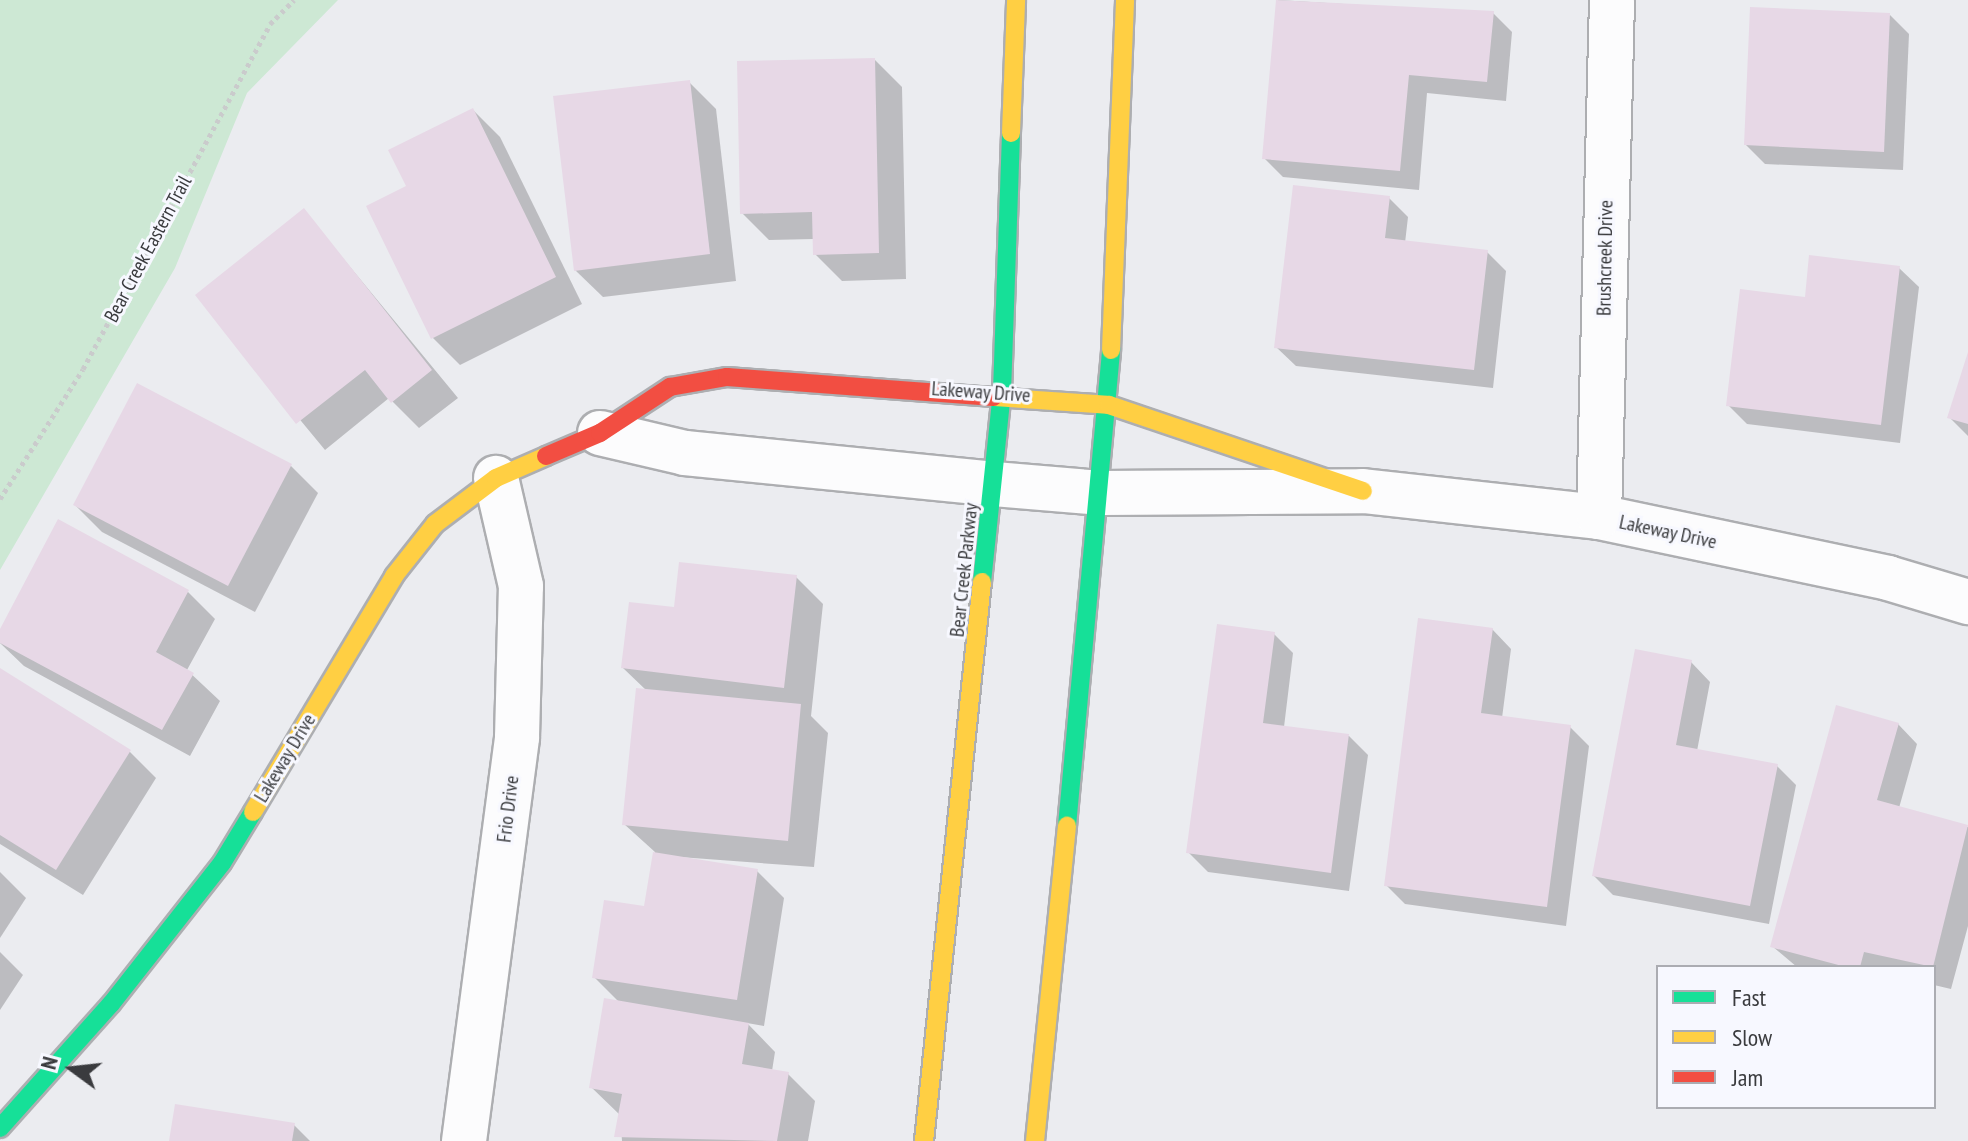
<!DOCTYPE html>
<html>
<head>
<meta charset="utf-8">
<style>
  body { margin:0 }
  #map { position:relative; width:1968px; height:1141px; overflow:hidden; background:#ebecf0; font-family:"PT Sans Narrow",sans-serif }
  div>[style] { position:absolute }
  .green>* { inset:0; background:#cde8d4 }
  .shadow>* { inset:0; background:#0003 }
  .building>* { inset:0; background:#e7d8e6 }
  .path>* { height:5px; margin-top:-2.5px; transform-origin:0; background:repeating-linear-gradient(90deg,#cacbcc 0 4px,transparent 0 8px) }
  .roads { filter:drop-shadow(2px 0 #adaeb1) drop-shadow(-2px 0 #adaeb1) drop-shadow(0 2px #adaeb1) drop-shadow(0 -2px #adaeb1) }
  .street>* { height:44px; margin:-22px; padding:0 22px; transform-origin:22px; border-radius:22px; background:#fcfcfd }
  .fast>* { height:18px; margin:-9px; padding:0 9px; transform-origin:9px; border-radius:9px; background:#16e098 }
  .slow>* { height:18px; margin:-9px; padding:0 9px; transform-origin:9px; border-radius:9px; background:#ffcf43 }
  .jam>* { height:18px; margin:-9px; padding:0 9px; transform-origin:9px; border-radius:9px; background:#f24e42 }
  span { translate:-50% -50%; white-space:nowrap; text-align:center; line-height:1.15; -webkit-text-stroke:6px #f7f8ff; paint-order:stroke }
  .street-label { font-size:20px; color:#3a3b3e }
  .legend { position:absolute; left:1656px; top:965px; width:280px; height:144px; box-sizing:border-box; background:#f7f8ff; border:2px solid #abacb2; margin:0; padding:10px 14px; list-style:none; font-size:24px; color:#3a3b3e }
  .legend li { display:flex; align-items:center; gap:16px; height:40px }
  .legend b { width:40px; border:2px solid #abacb2 }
  .north { position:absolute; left:32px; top:1029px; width:80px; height:80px; -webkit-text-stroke:6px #f7f8ff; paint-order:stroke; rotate:285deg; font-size:22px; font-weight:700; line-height:32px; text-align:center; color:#3a3b3e }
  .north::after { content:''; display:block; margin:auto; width:28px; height:36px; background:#3a3b3e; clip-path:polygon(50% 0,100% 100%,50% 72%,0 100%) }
</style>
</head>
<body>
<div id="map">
  <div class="green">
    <div style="clip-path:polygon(0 0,338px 0,247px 93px,175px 268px,0 570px)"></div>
  </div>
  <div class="shadow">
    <div style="clip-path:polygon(1278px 0,1493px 13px,1512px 32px,1506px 101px,1427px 93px,1419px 190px,1283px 177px,1264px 158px)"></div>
    <div style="clip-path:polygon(1890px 15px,1909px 34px,1903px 170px,1765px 164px,1746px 145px)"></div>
    <div style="clip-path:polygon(875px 60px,902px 87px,906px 279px,842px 281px,815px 254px,814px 239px,769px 240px,742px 213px)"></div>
    <div style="clip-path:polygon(689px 82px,716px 109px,736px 281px,603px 297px,575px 270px)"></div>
    <div style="clip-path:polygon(473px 110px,500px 137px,582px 304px,460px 365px,433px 338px,409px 187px)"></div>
    <div style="clip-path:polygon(1389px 198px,1408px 217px,1405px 243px,1487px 252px,1506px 271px,1493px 388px,1296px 366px,1276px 347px)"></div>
    <div style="clip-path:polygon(304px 211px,458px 398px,419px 428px,389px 398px,325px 450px,198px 296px)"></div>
    <div style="clip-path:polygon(1899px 268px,1919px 287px,1900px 443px,1747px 424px,1728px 405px,1806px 299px)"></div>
    <div style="clip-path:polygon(1968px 356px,1968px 436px,1949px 417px)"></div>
    <div style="clip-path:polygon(290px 465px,318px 493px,255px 612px,102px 532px,75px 505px)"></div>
    <div style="clip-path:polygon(796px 577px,823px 604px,811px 716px,828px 733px,814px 867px,666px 856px,757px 871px,784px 898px,764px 1026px,747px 1023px,775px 1052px,772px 1071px,788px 1074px,815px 1101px,808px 1141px,622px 1141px,620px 1115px,591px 1087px,620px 1003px,594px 977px,646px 909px,655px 852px,624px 824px,647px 691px,623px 668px,676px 609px)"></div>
    <div style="clip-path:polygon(188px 592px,215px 619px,187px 670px,220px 701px,190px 756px,24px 666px,0 643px,0 633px)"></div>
    <div style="clip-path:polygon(1492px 629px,1511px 649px,1502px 718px,1570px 727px,1589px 746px,1566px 926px,1405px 904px,1386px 885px)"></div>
    <div style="clip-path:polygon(1274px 634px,1293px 653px,1284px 727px,1349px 736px,1368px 755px,1349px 891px,1208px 872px,1189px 853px)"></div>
    <div style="clip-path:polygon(1691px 662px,1710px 682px,1697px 751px,1777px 766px,1796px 785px,1769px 924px,1613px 895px,1594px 876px)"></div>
    <div style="clip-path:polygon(0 670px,129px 751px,156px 778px,83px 895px,0 844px)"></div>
    <div style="clip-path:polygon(1898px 724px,1917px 744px,1899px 808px,1968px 827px,1968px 926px,1951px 989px,1934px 985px,1934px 967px,1797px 967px,1772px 946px)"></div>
    <div style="clip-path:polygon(0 872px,26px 898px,0 938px)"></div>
    <div style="clip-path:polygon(0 952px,23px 975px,0 1010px)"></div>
    <div style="clip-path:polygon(294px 1125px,310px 1141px,171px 1141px)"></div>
  </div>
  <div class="building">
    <div style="clip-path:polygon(1276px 0,1494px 11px,1487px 82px,1409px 75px,1400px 171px,1262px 159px)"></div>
    <div style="clip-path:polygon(1750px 7px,1890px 13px,1884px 152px,1744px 145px)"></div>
    <div style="clip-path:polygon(875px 58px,879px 253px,813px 255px,812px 212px,740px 214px,737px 61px)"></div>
    <div style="clip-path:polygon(690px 80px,710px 254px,574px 271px,553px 96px)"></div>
    <div style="clip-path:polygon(473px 108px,556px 277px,431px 339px,366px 206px,406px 186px,388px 150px)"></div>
    <div style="clip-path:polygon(1293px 185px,1390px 196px,1385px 238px,1488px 250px,1474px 370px,1274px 348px)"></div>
    <div style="clip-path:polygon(304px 208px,432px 370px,391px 403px,365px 370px,296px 424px,195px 295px)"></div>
    <div style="clip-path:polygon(1809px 255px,1900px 266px,1881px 425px,1726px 406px,1740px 289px,1805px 297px)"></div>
    <div style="clip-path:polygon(1968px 352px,1968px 424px,1947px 418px)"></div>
    <div style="clip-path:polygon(137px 383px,292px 464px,228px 586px,73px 505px)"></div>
    <div style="clip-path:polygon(58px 519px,189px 590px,156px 652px,194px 673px,162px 730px,0 643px,0 629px)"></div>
    <div style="clip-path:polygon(679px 562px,797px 575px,784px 688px,621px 668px,629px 602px,674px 607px)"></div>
    <div style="clip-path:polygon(1418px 618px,1493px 628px,1481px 713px,1571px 725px,1547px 907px,1384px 886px)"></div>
    <div style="clip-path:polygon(1217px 624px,1275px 632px,1263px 723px,1349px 734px,1331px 873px,1186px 853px)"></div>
    <div style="clip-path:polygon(1635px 649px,1692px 660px,1676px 745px,1778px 764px,1750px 906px,1592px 876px)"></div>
    <div style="clip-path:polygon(0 668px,131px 750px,56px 870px,0 835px)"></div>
    <div style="clip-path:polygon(636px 688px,801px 704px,788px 841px,622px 825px)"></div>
    <div style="clip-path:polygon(1836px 705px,1899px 723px,1877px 800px,1968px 825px,1933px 967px,1864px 952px,1860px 967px,1846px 967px,1770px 947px)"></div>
    <div style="clip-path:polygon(653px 852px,758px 869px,737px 1000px,592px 978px,604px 900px,644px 906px)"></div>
    <div style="clip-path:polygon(604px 998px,749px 1023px,742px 1064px,789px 1072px,777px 1141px,614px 1137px,622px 1094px,589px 1088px)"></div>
    <div style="clip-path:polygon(175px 1104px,295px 1123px,292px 1141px,169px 1141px)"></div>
  </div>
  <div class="path">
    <div style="left:0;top:499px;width:154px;rotate:-57.4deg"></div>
    <div style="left:83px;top:369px;width:392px;rotate:-61.5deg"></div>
    <div style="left:270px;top:24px;width:34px;rotate:-45deg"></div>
  </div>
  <div class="roads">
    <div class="street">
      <div style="left:600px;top:433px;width:87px;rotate:13.2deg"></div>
      <div style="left:685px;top:453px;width:311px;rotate:5.7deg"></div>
      <div style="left:994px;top:484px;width:108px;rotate:4.8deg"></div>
      <div style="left:1102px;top:493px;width:261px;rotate:-0.4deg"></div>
      <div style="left:1363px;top:491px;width:237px;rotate:6.3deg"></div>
      <div style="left:1599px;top:517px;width:295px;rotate:11.9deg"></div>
      <div style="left:1888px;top:578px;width:84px;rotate:16.7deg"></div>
      <div style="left:1599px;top:517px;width:517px;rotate:-88.56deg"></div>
      <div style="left:464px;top:1141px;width:407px;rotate:-82.5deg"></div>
      <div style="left:517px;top:737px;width:151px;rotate:-88.5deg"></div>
      <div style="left:521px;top:586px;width:111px;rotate:-103deg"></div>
    </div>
    <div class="fast">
      <div style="left:982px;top:582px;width:191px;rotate:-84deg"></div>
      <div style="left:1002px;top:392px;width:259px;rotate:-88deg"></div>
      <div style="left:1067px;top:826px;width:478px;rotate:-84.7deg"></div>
      <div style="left:0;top:1128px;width:166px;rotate:-48.2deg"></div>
      <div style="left:111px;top:1004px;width:179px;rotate:-51.8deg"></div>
      <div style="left:222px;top:863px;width:60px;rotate:-58.7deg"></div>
    </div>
    <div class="slow">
      <div style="left:1011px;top:133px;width:133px;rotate:-87.8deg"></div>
      <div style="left:1111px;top:350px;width:350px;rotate:-87.7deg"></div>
      <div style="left:993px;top:397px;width:116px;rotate:3.9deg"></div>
      <div style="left:1109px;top:405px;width:268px;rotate:18.7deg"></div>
      <div style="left:253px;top:812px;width:275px;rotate:-59.1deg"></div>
      <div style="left:394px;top:576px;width:66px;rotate:-51.7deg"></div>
      <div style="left:435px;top:524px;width:76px;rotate:-37deg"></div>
      <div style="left:496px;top:478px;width:55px;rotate:-23.7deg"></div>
      <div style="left:924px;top:1141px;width:562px;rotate:-84.08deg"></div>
      <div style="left:1035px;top:1141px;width:317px;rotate:-84.2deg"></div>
    </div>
    <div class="jam">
      <div style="left:546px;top:456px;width:59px;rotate:-23.1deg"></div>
      <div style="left:600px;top:433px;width:84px;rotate:-33.3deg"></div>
      <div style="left:670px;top:387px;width:58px;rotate:-10deg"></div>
      <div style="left:727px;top:377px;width:267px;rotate:4.3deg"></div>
    </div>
  </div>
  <div class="street-label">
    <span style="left:148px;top:249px;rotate:-62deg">Bear Creek Eastern Trail</span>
    <span style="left:1605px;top:258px;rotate:-89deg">Brushcreek Drive</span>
    <span style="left:981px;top:392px;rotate:4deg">Lakeway Drive</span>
    <span style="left:1668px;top:532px;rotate:12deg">Lakeway Drive</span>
    <span style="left:964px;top:570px;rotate:-84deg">Bear Creek Parkway</span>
    <span style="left:285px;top:758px;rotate:-59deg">Lakeway Drive</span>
    <span style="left:508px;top:809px;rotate:-83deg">Frio Drive</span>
  </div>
  <ul class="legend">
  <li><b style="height:10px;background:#16e098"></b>Fast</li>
  <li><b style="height:10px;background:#ffcf43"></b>Slow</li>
  <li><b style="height:10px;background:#f24e42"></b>Jam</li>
  </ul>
  <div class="north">N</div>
</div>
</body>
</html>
